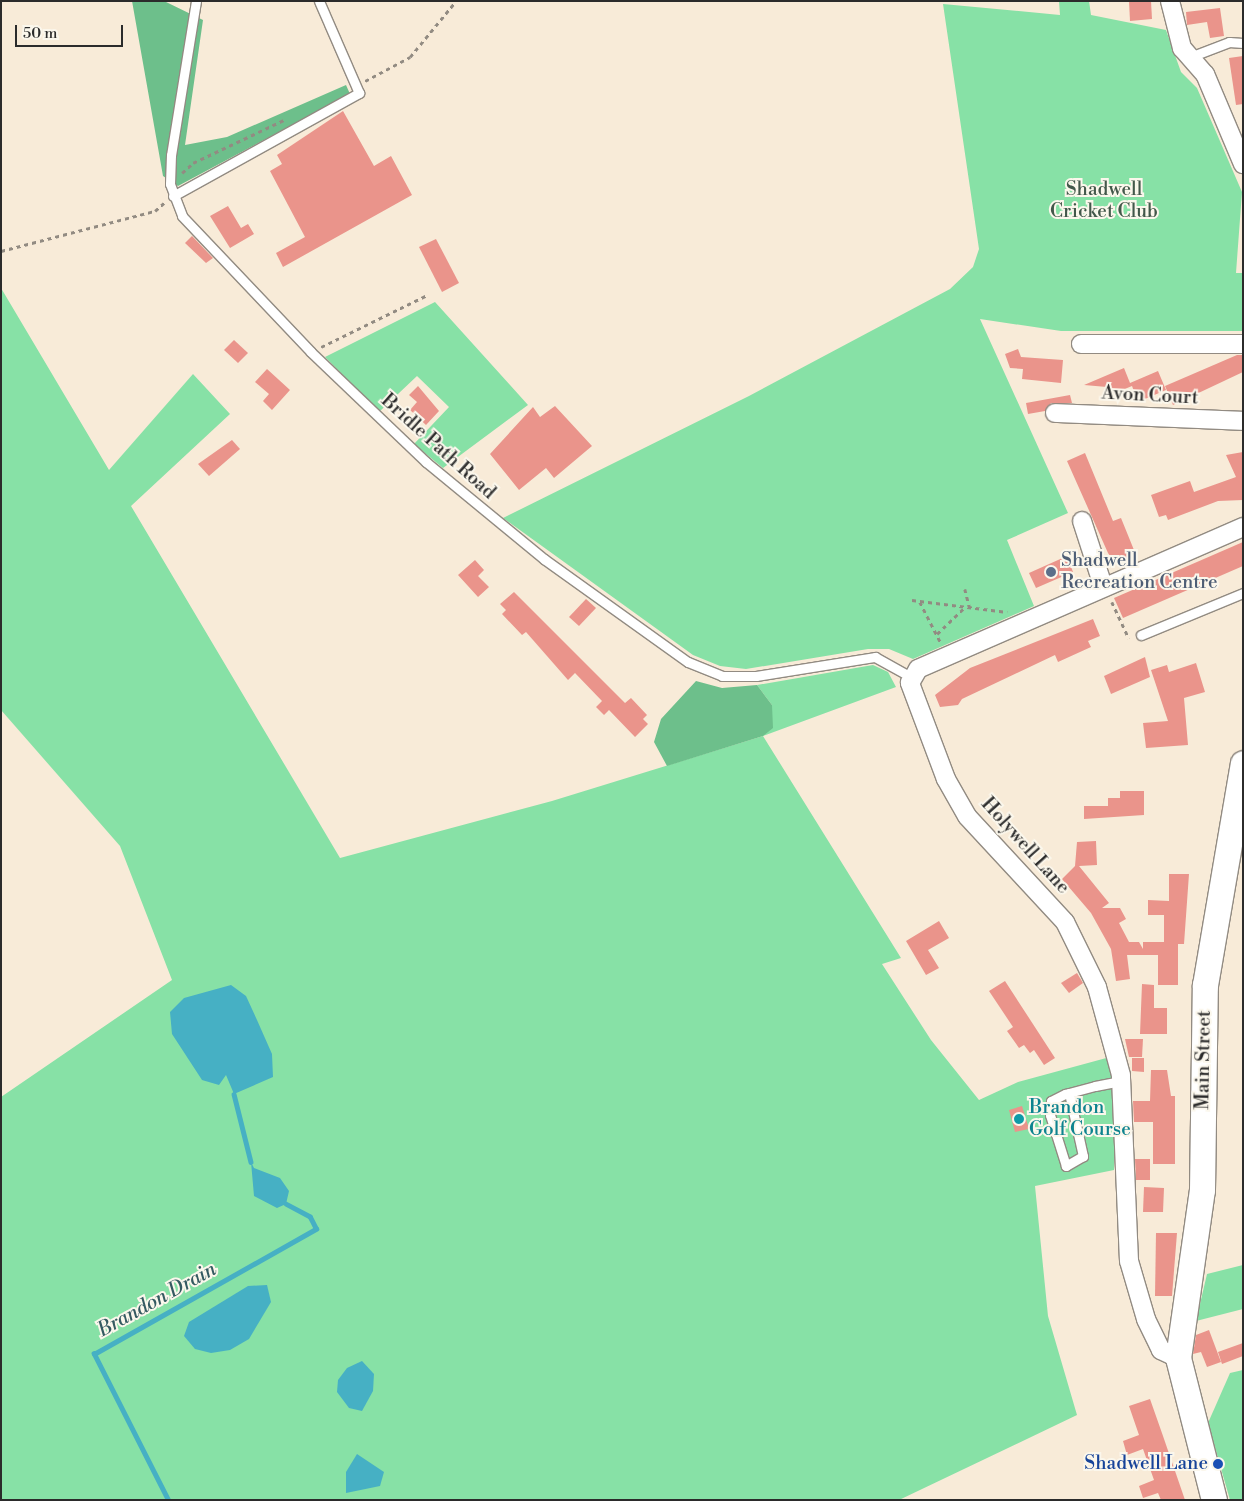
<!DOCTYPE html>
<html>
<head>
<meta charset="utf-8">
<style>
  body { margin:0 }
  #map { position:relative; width:1244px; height:1501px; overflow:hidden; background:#f8ebd8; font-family:"Libre Bodoni",serif }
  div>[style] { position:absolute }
  .green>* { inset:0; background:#87e1a6 }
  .forest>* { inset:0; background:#6dbf8b }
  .water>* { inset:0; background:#46b0c4 }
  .stream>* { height:4.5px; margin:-2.25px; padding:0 2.25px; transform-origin:2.25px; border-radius:2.25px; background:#46b0c4 }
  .building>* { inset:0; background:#ea948b }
  .path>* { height:2.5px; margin-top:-1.25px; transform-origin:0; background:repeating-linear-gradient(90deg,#928b82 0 4px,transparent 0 8px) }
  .roads { filter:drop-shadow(1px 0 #928b82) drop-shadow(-1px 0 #928b82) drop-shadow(0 1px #928b82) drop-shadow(0 -1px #928b82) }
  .lane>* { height:9px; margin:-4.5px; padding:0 4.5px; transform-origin:4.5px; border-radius:4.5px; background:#fff }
  .street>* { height:18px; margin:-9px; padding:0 9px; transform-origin:9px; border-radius:9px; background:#fff }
  .secondary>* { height:25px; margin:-12.5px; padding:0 12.5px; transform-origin:12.5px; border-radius:12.5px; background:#fff }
  .dots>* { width:14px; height:14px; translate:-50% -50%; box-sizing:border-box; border:2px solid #fbf7ec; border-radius:50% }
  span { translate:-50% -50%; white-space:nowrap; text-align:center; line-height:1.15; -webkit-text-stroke:4px #fbf7ec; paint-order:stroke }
  .park-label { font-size:19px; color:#42584a }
  .street-label { font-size:19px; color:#2b2b2b }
  .service-label { font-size:19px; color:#4e5e75 }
  .left { translate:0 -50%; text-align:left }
  .culture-label { font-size:19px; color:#0d838f }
  .transit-label { font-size:19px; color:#164399 }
  .right { translate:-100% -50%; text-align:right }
  .water-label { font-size:20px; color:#345a61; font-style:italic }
  .frame { position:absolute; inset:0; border:2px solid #2b2b2b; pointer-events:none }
  .scale { position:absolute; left:15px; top:25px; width:108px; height:22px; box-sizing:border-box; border:2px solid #2b2b2b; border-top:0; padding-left:6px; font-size:15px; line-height:18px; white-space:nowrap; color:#2b2b2b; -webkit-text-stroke:4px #fbf7ec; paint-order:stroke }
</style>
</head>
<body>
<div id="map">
  <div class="green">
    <div style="clip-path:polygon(1059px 1px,1089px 1px,1091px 15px,1166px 30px,1181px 72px,1197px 88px,1242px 192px,1236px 273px,1243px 273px,1243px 331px,1061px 331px,980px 319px,1068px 513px,1007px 540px,1034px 606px,913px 659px,889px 649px,868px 649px,746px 669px,720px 666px,693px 655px,503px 518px,749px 396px,950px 289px,973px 267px,979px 249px,943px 4px,1060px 15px)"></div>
    <div style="clip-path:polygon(1px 288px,109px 470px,193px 374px,230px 414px,131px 506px,340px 858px,552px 801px,763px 736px,772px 705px,757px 685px,873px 665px,888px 672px,896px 687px,763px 736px,901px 958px,882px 964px,931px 1040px,979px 1100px,1018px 1082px,1110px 1057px,1116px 1103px,1114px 1170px,1035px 1186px,1048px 1316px,1077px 1415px,899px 1500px,1px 1500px,1px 1097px,172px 980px,120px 846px,1px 710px)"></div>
    <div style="clip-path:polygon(435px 302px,528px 405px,443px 468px,414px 444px,449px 407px,417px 376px,379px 412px,325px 357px)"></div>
    <div style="clip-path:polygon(1243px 1265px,1243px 1309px,1196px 1321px,1207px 1274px)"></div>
    <div style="clip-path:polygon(1243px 1370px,1243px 1500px,1230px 1500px,1208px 1423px,1230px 1373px)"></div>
  </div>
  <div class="forest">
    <div style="clip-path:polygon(132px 1px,164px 1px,203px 20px,185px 145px,227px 137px,346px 85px,350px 94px,178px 186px,163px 176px)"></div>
    <div style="clip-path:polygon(696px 681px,722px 688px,757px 685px,772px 705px,773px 728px,763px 736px,667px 766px,654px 742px,661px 719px)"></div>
  </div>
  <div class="water">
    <div style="clip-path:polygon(231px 985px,246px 996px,257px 1020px,272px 1054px,273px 1077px,234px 1094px,226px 1075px,219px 1085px,202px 1080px,172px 1034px,170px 1012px,184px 998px)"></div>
    <div style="clip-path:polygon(251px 1162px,254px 1168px,280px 1178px,289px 1191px,286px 1204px,277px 1208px,254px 1196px)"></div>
    <div style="clip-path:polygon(267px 1285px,271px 1302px,249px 1339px,230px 1350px,211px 1353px,195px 1349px,184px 1336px,189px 1322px,248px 1286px)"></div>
    <div style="clip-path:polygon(362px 1361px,374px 1374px,373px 1391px,362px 1411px,349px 1408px,337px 1392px,338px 1380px,347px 1368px)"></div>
    <div style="clip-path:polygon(357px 1454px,384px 1472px,380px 1486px,346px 1493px,346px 1472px)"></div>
  </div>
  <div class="stream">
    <div style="left:234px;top:1094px;width:70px;rotate:76deg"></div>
    <div style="left:168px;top:1500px;width:164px;rotate:-116.9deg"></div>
    <div style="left:94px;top:1354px;width:255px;rotate:-29.4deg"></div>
    <div style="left:316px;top:1229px;width:13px;rotate:-117deg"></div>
    <div style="left:310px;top:1217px;width:27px;rotate:-152deg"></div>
  </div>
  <div class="building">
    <div style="clip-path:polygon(1129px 1px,1151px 1px,1152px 19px,1130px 21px)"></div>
    <div style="clip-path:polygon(1220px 8px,1224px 36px,1210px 38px,1207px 22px,1187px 25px,1186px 12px)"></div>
    <div style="clip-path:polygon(1243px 56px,1243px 104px,1236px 105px,1229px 58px)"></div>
    <div style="clip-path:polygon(343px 111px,374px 166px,391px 156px,412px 195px,283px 267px,276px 253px,305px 237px,270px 171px,282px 164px,277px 155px)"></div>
    <div style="clip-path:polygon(228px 206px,241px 228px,248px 224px,254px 234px,230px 248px,210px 216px)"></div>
    <div style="clip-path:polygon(192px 236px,213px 258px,206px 263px,185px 243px)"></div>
    <div style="clip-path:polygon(436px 239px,459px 283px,442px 292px,419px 247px)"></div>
    <div style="clip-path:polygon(234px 340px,248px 353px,238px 363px,224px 350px)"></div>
    <div style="clip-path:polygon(1018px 349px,1021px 357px,1063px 360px,1061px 383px,1022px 379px,1023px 369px,1010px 368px,1005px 354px)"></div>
    <div style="clip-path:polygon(1237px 355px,1243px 355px,1243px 372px,1173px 405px,1165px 386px)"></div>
    <div style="clip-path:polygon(1124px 368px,1130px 383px,1158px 371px,1166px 390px,1138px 402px,1132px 386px,1108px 396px,1107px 387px,1084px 385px)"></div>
    <div style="clip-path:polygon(267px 369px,290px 390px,272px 410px,263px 401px,269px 394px,255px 382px)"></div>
    <div style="clip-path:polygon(418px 386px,439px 411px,426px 425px,410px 410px,417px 402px,409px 395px)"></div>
    <div style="clip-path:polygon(1070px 395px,1072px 403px,1051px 403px,1045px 411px,1028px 414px,1026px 403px)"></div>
    <div style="clip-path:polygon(555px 406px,592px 446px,554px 478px,546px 468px,519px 490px,490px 454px,533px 407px,540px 417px)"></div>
    <div style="clip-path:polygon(232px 440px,240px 449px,209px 476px,198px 464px)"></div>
    <div style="clip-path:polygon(1243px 452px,1243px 500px,1218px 501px,1168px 520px,1166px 515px,1159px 517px,1151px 495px,1190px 481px,1194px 492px,1236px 477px,1226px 455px)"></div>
    <div style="clip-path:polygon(1085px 453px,1113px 521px,1121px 518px,1136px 555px,1115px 563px,1108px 553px,1067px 461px)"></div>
    <div style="clip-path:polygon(1243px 542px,1243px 566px,1123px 618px,1114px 598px)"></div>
    <div style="clip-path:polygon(1067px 556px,1073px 572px,1036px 588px,1029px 573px)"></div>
    <div style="clip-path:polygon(475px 560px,484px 570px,478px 576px,489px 587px,478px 597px,458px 575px)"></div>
    <div style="clip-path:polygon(514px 592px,625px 703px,631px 698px,647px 715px,643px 719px,648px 724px,635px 737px,609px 710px,604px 715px,596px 707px,602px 701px,575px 673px,568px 680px,526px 632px,522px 635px,502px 614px,506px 610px,500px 604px)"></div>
    <div style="clip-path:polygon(586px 599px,596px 608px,579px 626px,569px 617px)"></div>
    <div style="clip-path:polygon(1093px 619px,1100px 636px,1088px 641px,1091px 647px,1058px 662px,1055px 655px,962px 699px,958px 705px,940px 707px,935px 695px,970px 668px)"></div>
    <div style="clip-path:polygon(1145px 657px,1150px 677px,1111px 694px,1104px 676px)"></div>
    <div style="clip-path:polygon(1196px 663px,1205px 692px,1184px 698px,1188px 745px,1146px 748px,1143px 723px,1168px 721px,1151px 670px,1167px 665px,1169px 672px)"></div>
    <div style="clip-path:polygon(1120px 791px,1144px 791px,1144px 815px,1084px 819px,1084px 806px,1108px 806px,1108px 798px,1120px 798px)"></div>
    <div style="clip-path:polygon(1096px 841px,1097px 865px,1079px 866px,1109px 903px,1102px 908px,1120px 908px,1126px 919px,1119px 923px,1129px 942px,1139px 942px,1143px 949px,1143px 942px,1164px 942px,1164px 915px,1148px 915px,1148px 900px,1169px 901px,1169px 874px,1189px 874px,1184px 944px,1178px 944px,1178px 985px,1158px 985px,1158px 955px,1127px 955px,1130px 979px,1116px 981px,1111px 949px,1091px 913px,1062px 879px,1075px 866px,1077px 842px)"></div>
    <div style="clip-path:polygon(939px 921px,949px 938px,928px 950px,939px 968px,926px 975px,906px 941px)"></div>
    <div style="clip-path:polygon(1077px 973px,1083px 983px,1069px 993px,1061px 983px)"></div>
    <div style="clip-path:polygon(1005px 981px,1055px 1058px,1044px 1065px,1034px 1050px,1030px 1053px,1024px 1045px,1019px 1048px,1007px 1031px,1013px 1027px,989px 991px)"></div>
    <div style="clip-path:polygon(1142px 984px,1154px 985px,1154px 1008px,1167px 1008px,1167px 1034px,1140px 1034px)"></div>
    <div style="clip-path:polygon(1125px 1039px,1143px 1039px,1142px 1057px,1129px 1057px)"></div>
    <div style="clip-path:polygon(1132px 1058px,1144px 1058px,1144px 1072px,1132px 1071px)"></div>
    <div style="clip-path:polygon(1151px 1070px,1167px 1070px,1171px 1096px,1175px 1096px,1175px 1164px,1153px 1164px,1153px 1122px,1134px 1122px,1133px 1101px,1150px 1101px)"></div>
    <div style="clip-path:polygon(1022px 1106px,1029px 1129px,1015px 1132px,1009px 1110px)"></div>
    <div style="clip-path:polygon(1135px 1159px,1150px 1159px,1150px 1180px,1136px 1180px)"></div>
    <div style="clip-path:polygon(1144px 1187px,1164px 1188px,1163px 1212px,1143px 1212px)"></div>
    <div style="clip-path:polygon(1156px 1233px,1177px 1233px,1172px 1296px,1155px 1296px)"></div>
    <div style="clip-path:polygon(1209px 1330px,1221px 1362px,1207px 1367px,1201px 1352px,1193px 1354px,1196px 1335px)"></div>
    <div style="clip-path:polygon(1243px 1343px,1243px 1356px,1222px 1364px,1218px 1352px)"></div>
    <div style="clip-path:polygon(1150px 1399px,1163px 1436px,1185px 1500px,1161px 1500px,1158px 1493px,1143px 1498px,1139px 1486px,1154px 1480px,1143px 1449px,1127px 1455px,1123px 1441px,1139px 1435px,1129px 1406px)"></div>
  </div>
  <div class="path">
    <div style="left:365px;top:81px;width:51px;rotate:-28.1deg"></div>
    <div style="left:410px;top:57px;width:72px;rotate:-50.6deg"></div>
    <div style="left:182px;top:173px;width:15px;rotate:-42deg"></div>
    <div style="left:193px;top:163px;width:103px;rotate:-25.3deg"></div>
    <div style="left:1px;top:251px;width:159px;rotate:-14.6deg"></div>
    <div style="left:155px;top:211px;width:12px;rotate:-42deg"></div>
    <div style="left:321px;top:347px;width:118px;rotate:-26.1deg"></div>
    <div style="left:965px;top:589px;width:21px;rotate:76deg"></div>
    <div style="left:912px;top:600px;width:96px;rotate:7.2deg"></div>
    <div style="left:920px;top:602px;width:46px;rotate:62.9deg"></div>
    <div style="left:1112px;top:602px;width:40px;rotate:65deg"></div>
    <div style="left:937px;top:634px;width:37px;rotate:-44deg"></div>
  </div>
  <div class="roads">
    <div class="lane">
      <div style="left:196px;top:1px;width:156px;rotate:99.2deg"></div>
      <div style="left:171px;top:155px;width:29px;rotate:92deg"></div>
      <div style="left:170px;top:184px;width:34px;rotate:69deg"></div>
      <div style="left:182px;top:216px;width:187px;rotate:46.5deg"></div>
      <div style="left:311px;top:352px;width:159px;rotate:43.7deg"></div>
      <div style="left:426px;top:462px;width:153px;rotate:39.4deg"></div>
      <div style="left:544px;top:559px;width:177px;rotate:35.6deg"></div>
      <div style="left:688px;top:662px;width:37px;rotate:22deg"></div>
      <div style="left:722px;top:676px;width:34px"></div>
      <div style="left:756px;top:676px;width:121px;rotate:-9.1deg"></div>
      <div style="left:875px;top:657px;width:41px;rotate:29.1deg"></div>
      <div style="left:1190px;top:57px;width:42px;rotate:-21deg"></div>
      <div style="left:1229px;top:42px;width:14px;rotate:4deg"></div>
      <div style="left:173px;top:196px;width:213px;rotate:-29deg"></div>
      <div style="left:359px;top:93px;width:100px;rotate:-113.5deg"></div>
      <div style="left:1141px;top:635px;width:110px;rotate:-22.4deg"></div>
      <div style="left:1069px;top:1093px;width:65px;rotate:77.5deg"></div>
      <div style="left:1083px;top:1156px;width:20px;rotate:150deg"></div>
      <div style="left:1066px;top:1166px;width:53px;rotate:-107.4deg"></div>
      <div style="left:1050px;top:1115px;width:14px;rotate:-86deg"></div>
      <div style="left:1051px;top:1101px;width:16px;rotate:-27deg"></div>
      <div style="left:1065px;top:1094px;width:31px;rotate:-15deg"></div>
      <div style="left:1095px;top:1086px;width:26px;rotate:-11deg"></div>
    </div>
    <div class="street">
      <div style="left:1170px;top:1px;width:49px;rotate:75.7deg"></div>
      <div style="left:1182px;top:48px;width:35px;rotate:49deg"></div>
      <div style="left:1205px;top:74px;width:98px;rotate:67.1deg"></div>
      <div style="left:1081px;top:344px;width:162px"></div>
      <div style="left:1055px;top:413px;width:188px;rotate:2.4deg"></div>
      <div style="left:1082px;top:521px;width:68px;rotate:72.1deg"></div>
      <div style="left:1178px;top:1358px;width:19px;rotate:-155deg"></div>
      <div style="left:1161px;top:1350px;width:34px;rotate:-116deg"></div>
      <div style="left:1146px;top:1319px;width:60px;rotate:-106.3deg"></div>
      <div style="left:1129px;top:1261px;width:186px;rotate:-92.5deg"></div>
      <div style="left:1121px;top:1075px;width:91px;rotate:-105.3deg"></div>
      <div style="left:1097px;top:987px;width:72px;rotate:-116.2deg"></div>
      <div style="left:1065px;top:922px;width:144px;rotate:-132.8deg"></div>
      <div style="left:967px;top:816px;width:43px;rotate:-119.6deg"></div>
      <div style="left:946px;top:779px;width:103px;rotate:-110.6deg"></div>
      <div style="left:910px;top:683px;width:16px;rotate:-60deg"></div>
      <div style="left:918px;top:669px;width:355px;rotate:-23.6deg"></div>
    </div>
    <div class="secondary">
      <div style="left:1214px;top:1500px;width:146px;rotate:-104.2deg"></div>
      <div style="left:1178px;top:1358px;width:170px;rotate:-81.9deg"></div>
      <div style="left:1202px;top:1190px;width:205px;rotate:-89.2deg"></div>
      <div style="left:1205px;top:985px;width:225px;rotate:-80.3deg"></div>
    </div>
  </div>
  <div class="dots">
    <div style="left:1051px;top:572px;background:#5c6f8a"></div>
    <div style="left:1019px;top:1119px;background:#0f9aa8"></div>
    <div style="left:1218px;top:1464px;background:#1a4fb4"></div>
  </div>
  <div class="park-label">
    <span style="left:1104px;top:201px">Shadwell<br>Cricket Club</span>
  </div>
  <div class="street-label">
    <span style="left:1150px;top:396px;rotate:3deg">Avon Court</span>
    <span style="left:438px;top:447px;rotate:42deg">Bridle Path Road</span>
    <span style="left:1025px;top:846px;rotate:48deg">Holywell Lane</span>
    <span style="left:1204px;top:1060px;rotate:-89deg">Main Street</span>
  </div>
  <div class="service-label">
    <span class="left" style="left:1061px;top:572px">Shadwell<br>Recreation Centre</span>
  </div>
  <div class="culture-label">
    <span class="left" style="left:1029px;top:1119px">Brandon<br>Golf Course</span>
  </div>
  <div class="transit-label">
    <span class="right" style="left:1208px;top:1464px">Shadwell Lane</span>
  </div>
  <div class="water-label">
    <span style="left:157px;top:1300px;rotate:-29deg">Brandon Drain</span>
  </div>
  <div class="frame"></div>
  <div class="scale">50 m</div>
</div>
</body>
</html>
